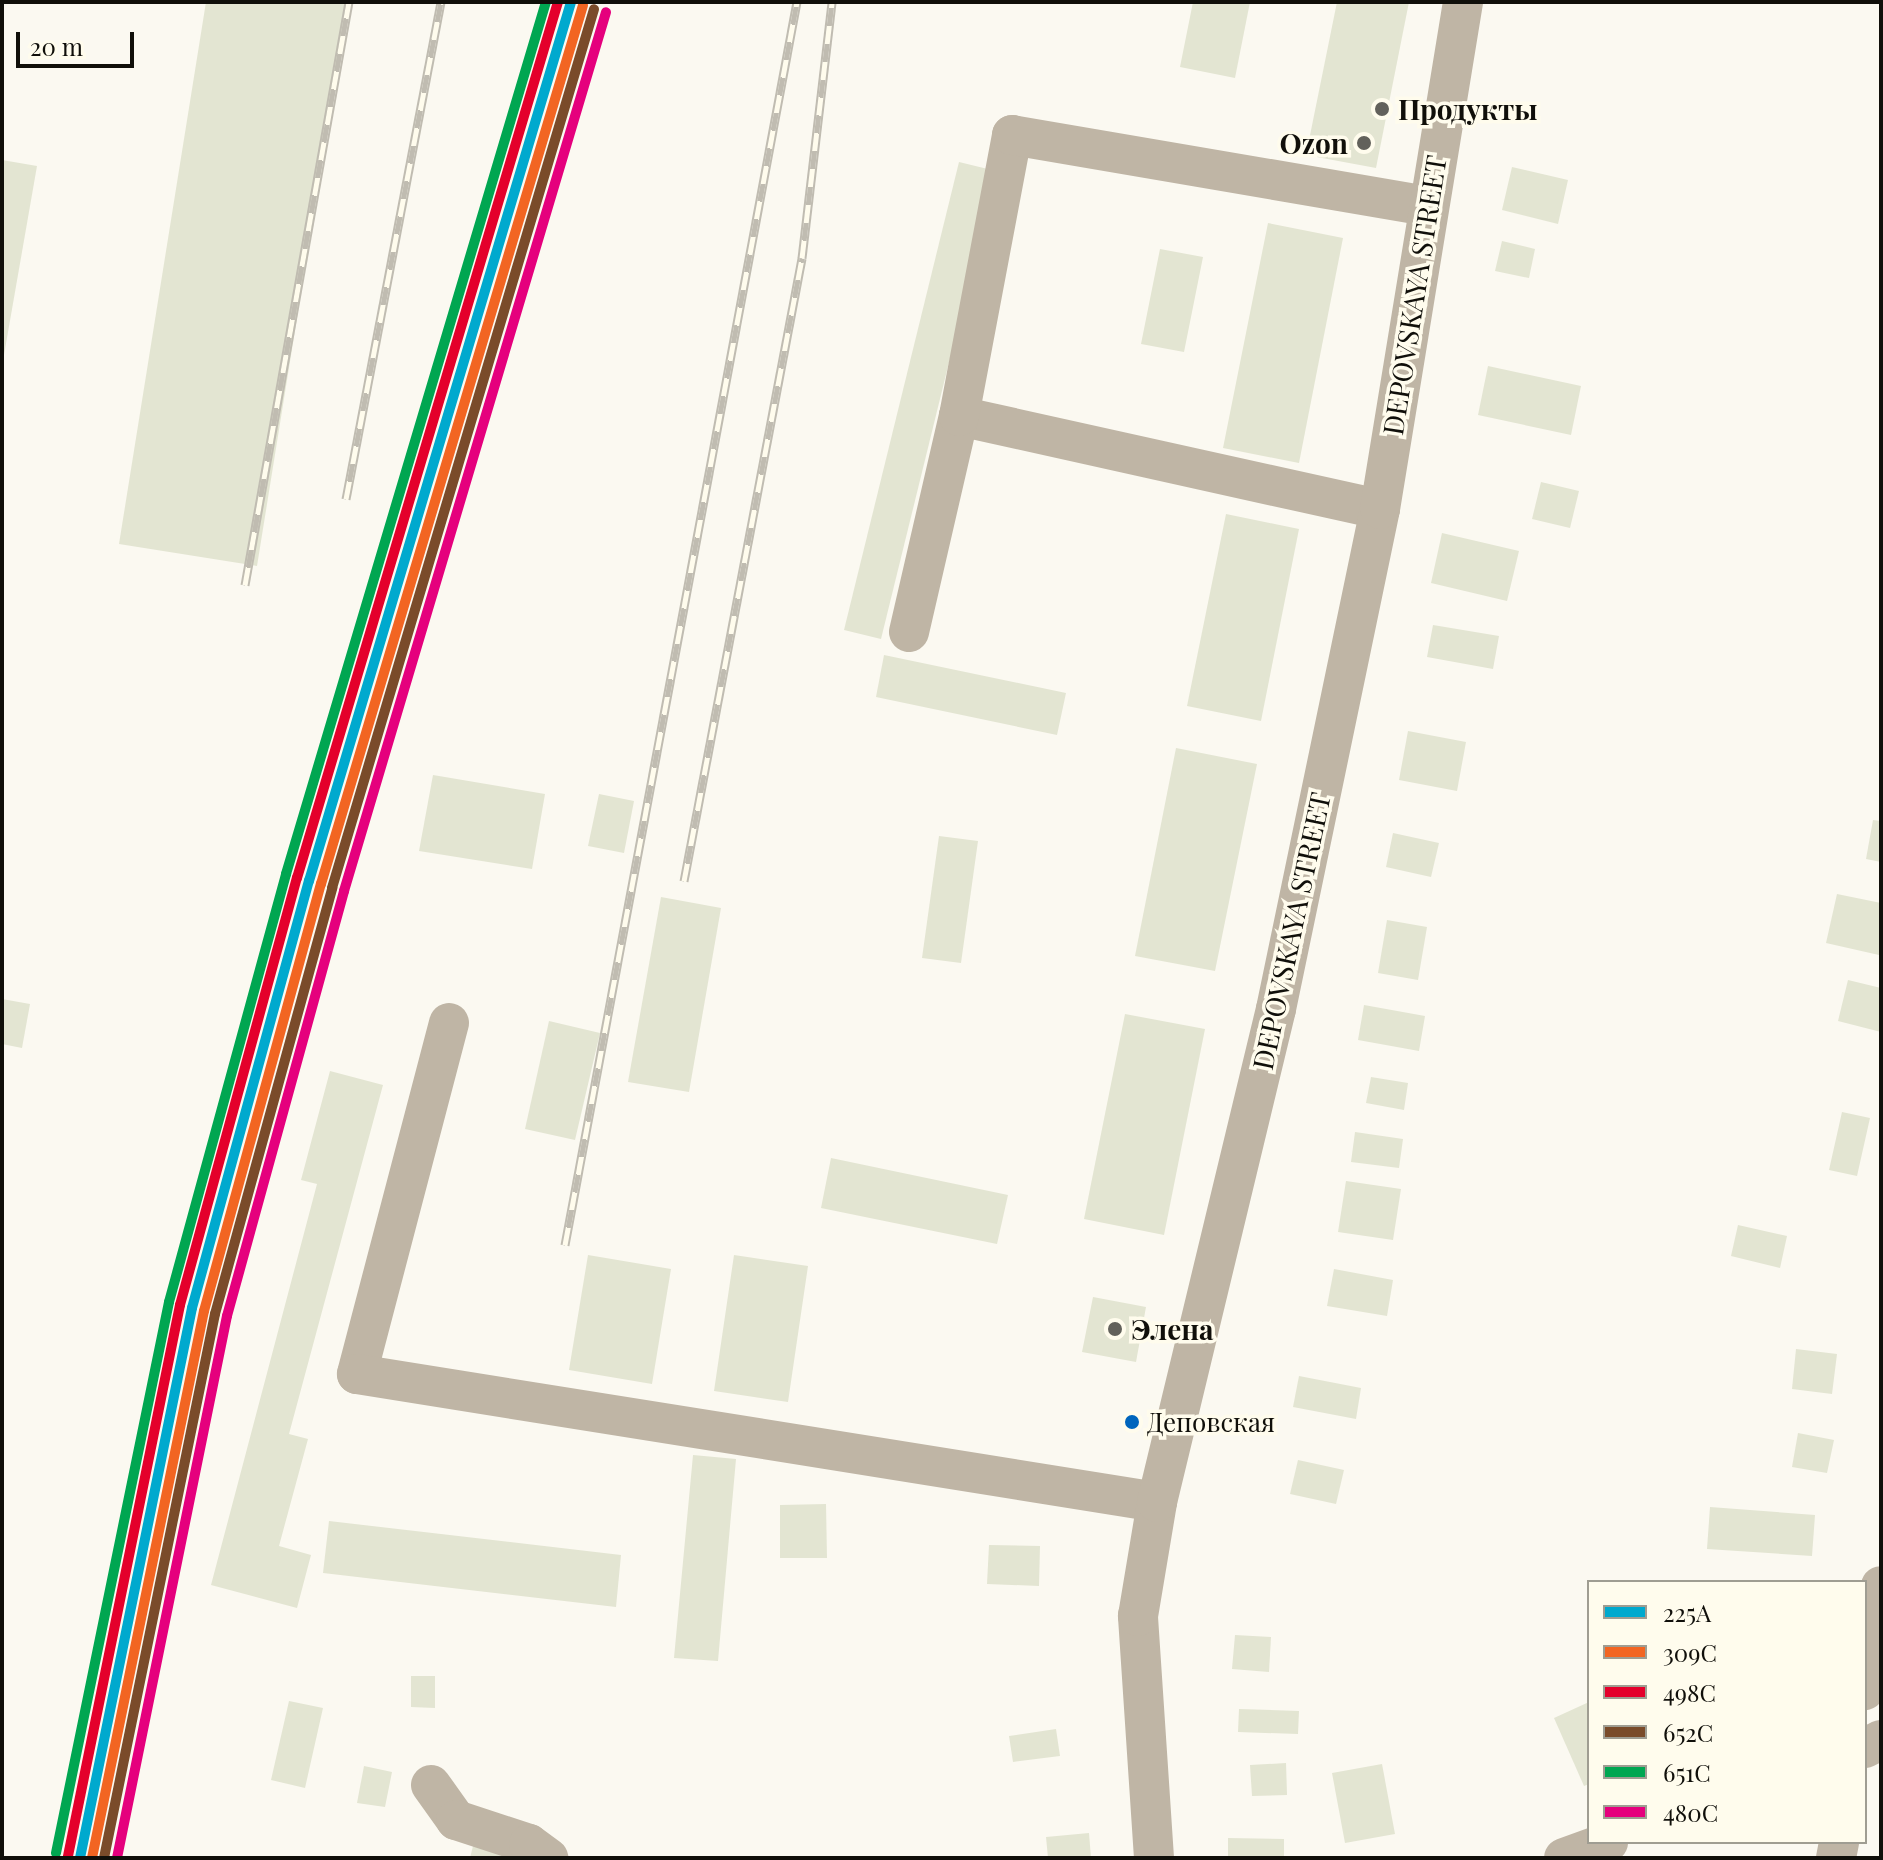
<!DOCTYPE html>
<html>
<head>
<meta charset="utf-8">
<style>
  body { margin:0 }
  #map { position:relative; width:1883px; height:1860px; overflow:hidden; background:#fbf9f1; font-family:"Playfair Display",serif }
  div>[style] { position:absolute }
  .building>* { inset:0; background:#e3e5d2 }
  .minor>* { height:40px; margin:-20px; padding:0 20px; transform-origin:20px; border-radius:20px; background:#bfb5a5 }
  .rail>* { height:9px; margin-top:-4.5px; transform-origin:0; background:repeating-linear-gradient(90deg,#fffced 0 18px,#c0bcb1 0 36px); box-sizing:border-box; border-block:2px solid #c0bcb1 }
  .rail-1>* { height:10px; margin:-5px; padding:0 5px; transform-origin:5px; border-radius:5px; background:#00a9ce }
  .rail-2>* { height:10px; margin:-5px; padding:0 5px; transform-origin:5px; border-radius:5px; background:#f26522 }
  .rail-3>* { height:10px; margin:-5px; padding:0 5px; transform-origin:5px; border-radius:5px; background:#e4002b }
  .rail-4>* { height:10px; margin:-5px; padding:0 5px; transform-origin:5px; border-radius:5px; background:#7a4b2a }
  .rail-5>* { height:10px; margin:-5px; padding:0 5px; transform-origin:5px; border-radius:5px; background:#00a651 }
  .rail-6>* { height:10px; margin:-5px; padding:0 5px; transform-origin:5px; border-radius:5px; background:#e5007d }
  .dots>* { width:22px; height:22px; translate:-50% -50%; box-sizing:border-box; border:4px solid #fffced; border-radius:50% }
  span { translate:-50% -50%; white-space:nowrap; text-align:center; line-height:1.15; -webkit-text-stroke:7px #fffced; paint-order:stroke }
  .bus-label { font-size:26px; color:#100f0a }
  .left { translate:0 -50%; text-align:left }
  .poi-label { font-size:28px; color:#100f0a; font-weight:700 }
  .right { translate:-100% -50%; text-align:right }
  .street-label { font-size:28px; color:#100f0a }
  .frame { position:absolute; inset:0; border:4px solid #100f0a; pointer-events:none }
  .legend { position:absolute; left:1587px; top:1580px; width:280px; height:264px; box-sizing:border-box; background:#fffced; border:2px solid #9f9d92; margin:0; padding:10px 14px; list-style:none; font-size:24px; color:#100f0a }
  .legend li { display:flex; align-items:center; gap:16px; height:40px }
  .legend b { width:40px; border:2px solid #9f9d92 }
  .scale { position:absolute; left:16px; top:32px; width:118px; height:36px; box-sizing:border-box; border:4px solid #100f0a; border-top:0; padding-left:10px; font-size:24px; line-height:28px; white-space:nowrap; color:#100f0a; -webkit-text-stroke:6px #fffced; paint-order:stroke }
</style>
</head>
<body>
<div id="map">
  <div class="building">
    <div style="clip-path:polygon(206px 2px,348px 2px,257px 566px,119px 544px)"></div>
    <div style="clip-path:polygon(1193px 2px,1250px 2px,1235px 78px,1180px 67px)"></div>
    <div style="clip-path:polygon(1337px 2px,1409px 2px,1376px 168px,1306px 155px)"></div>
    <div style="clip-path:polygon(2px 160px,37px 166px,4px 355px,2px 355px)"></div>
    <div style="clip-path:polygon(959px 162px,996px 171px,881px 639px,844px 630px)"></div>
    <div style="clip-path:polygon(1512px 167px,1568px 180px,1558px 224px,1502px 210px)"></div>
    <div style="clip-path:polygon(1268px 223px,1343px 238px,1299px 463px,1223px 448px)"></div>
    <div style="clip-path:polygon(1502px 241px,1535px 249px,1529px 278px,1495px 271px)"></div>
    <div style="clip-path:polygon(1160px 249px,1203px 257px,1184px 352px,1141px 344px)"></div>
    <div style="clip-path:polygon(1488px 366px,1581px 386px,1571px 435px,1478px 415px)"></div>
    <div style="clip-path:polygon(1541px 482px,1579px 491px,1570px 528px,1532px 519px)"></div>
    <div style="clip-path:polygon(1226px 514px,1299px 529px,1261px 721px,1187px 706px)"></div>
    <div style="clip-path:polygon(1442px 533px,1519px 551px,1507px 601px,1431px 583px)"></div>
    <div style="clip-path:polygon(1433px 625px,1499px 636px,1493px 669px,1427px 657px)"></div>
    <div style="clip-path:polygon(884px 655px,1066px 693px,1057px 735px,876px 697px)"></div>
    <div style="clip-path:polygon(1408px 731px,1466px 742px,1457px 791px,1399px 780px)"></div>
    <div style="clip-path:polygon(1176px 748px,1257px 764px,1215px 971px,1135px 956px)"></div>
    <div style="clip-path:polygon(433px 775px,545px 794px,532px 869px,419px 851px)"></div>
    <div style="clip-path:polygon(599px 794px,634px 801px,624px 853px,588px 846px)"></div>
    <div style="clip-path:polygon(1873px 820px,1881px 821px,1881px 862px,1866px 859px)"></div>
    <div style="clip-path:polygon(1393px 833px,1439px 843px,1431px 877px,1386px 867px)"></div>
    <div style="clip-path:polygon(939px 836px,978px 841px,961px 963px,922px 958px)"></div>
    <div style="clip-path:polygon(1837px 894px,1881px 903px,1879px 955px,1826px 943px)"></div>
    <div style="clip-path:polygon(661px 897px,721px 908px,689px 1092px,628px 1082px)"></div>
    <div style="clip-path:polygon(1387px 920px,1427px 927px,1418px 980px,1378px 973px)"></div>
    <div style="clip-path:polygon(1848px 980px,1881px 988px,1881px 1032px,1838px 1021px)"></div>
    <div style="clip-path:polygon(2px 999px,30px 1004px,22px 1048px,2px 1044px)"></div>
    <div style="clip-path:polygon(1364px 1005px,1425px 1016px,1419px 1051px,1358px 1040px)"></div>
    <div style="clip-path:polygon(1125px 1014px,1205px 1029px,1164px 1235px,1084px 1219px)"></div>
    <div style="clip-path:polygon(549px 1021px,600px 1033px,575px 1140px,525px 1129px)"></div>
    <div style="clip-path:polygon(330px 1071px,383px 1085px,289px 1434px,308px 1439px,279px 1546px,311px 1555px,297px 1608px,211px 1585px,317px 1184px,301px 1180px)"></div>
    <div style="clip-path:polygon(1371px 1077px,1408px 1083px,1404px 1110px,1366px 1103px)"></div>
    <div style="clip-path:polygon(1842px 1112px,1870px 1118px,1857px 1176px,1829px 1170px)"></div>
    <div style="clip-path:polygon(1355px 1132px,1403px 1139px,1399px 1168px,1351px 1162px)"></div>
    <div style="clip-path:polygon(831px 1158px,1008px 1195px,997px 1244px,821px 1208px)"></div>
    <div style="clip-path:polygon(1346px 1181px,1401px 1189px,1393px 1240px,1338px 1232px)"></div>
    <div style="clip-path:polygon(1738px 1225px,1787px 1236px,1780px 1268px,1731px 1256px)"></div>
    <div style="clip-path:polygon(588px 1255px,671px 1269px,652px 1384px,569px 1370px)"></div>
    <div style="clip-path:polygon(734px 1255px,808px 1266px,788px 1402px,714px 1391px)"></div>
    <div style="clip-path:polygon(1334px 1269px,1393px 1280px,1387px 1316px,1327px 1306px)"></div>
    <div style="clip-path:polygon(1093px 1297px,1146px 1307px,1136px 1362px,1082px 1352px)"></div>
    <div style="clip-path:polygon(1796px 1349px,1837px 1354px,1832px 1394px,1792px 1389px)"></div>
    <div style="clip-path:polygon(1299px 1376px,1361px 1388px,1356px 1419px,1293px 1407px)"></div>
    <div style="clip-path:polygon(1798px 1433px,1834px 1440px,1827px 1473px,1792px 1467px)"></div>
    <div style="clip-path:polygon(693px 1455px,736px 1459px,718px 1661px,674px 1658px)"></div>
    <div style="clip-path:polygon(1298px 1460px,1344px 1470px,1336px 1504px,1290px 1494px)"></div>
    <div style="clip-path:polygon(826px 1504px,827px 1558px,780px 1558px,780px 1505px)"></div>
    <div style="clip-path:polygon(1710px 1507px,1815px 1515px,1812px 1556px,1707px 1549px)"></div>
    <div style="clip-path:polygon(329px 1521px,621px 1555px,616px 1607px,323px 1573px)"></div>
    <div style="clip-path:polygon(989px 1545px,1040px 1546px,1039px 1586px,987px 1584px)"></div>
    <div style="clip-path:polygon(1235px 1635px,1271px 1637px,1269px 1672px,1232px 1669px)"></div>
    <div style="clip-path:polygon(411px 1676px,435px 1676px,435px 1708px,411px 1707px)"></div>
    <div style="clip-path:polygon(289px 1701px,323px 1708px,305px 1788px,271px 1780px)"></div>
    <div style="clip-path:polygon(1589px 1702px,1589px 1784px,1584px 1786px,1554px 1718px)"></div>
    <div style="clip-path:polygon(1239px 1709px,1299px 1711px,1298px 1734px,1238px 1732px)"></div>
    <div style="clip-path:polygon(1056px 1729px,1060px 1756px,1013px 1762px,1009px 1736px)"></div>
    <div style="clip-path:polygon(1286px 1763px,1287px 1795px,1252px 1796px,1250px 1765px)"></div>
    <div style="clip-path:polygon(1382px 1764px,1395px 1834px,1345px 1843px,1332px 1773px)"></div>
    <div style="clip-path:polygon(364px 1766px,392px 1772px,385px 1807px,357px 1803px)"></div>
    <div style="clip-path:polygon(1089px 1833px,1091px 1858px,1048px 1858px,1046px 1837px)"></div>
    <div style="clip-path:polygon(1228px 1838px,1284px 1839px,1284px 1858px,1228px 1858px)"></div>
    <div style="clip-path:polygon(473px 1846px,512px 1858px,470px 1858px)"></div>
  </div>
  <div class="minor">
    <div style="left:959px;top:416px;width:431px;rotate:12.5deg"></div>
    <div style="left:909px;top:632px;width:222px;rotate:-77deg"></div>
    <div style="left:959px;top:416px;width:286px;rotate:-79.3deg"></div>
    <div style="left:1012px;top:135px;width:421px;rotate:9.7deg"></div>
    <div style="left:449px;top:1023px;width:363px;rotate:104.7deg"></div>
    <div style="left:357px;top:1374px;width:810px;rotate:9.09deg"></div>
    <div style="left:1865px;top:1690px;width:105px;rotate:-81.3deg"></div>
    <div style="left:1865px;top:1748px;width:18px;rotate:-27deg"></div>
    <div style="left:431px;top:1785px;width:43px;rotate:54.5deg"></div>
    <div style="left:456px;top:1820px;width:77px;rotate:18.2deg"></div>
    <div style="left:529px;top:1844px;width:24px;rotate:36deg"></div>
    <div style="left:1154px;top:1858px;width:243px;rotate:-93.8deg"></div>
    <div style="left:1138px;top:1616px;width:116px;rotate:-80.5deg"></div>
    <div style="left:1157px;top:1502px;width:507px;rotate:-76.43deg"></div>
    <div style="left:1276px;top:1009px;width:511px;rotate:-78.25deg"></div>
    <div style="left:1380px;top:509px;width:514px;rotate:-80.7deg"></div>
    <div style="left:1564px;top:1858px;width:47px;rotate:-20deg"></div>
    <div style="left:1836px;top:1858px;width:16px;rotate:-79deg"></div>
  </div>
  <div class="rail">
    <div style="left:346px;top:499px;width:506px;rotate:-79.18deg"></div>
    <div style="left:245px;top:585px;width:592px;rotate:-79.89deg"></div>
    <div style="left:684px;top:881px;width:634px;rotate:-79.27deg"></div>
    <div style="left:802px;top:258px;width:258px;rotate:-83.3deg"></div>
    <div style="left:565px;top:1245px;width:1264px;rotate:-79.43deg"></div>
  </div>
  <div class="rail-1">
    <div style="left:80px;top:1858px;width:561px;rotate:-78.49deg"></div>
    <div style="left:192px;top:1308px;width:443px;rotate:-74.7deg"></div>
    <div style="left:309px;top:881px;width:917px;rotate:-73.4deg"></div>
  </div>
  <div class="rail-2">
    <div style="left:92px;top:1858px;width:558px;rotate:-78.43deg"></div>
    <div style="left:204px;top:1311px;width:443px;rotate:-74.7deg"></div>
    <div style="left:321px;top:884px;width:917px;rotate:-73.4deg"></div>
  </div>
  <div class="rail-3">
    <div style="left:68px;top:1856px;width:562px;rotate:-78.51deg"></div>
    <div style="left:180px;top:1305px;width:443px;rotate:-74.7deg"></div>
    <div style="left:297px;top:878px;width:914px;rotate:-73.41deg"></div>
  </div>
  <div class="rail-4">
    <div style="left:104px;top:1858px;width:555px;rotate:-78.47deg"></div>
    <div style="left:215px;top:1314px;width:442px;rotate:-74.6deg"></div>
    <div style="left:332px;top:888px;width:917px;rotate:-73.4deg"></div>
  </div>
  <div class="rail-5">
    <div style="left:56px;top:1853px;width:562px;rotate:-78.41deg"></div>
    <div style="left:169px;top:1302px;width:444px;rotate:-74.7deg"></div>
    <div style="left:286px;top:874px;width:910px;rotate:-73.4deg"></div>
  </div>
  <div class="rail-6">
    <div style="left:117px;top:1858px;width:553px;rotate:-78.53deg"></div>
    <div style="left:227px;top:1316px;width:441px;rotate:-74.6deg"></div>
    <div style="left:344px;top:891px;width:917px;rotate:-73.4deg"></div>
  </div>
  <div class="dots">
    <div style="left:1382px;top:109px;background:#62615b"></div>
    <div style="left:1364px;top:143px;background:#62615b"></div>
    <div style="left:1115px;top:1329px;background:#62615b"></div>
    <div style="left:1132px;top:1422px;background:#0065bd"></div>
  </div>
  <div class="bus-label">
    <span class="left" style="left:1147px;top:1422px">Деповская</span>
  </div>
  <div class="poi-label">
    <span class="left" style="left:1398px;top:109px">Продукты</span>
    <span class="right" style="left:1348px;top:143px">Ozon</span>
    <span class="left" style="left:1131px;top:1329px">Элена</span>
  </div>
  <div class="street-label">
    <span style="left:1414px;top:295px;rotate:-81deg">DEPOVSKAYA STREET</span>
    <span style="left:1291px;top:931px;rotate:-78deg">DEPOVSKAYA STREET</span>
  </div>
  <div class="frame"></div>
  <ul class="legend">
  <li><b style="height:10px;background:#00a9ce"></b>225А</li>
  <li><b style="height:10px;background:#f26522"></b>309С</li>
  <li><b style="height:10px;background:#e4002b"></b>498С</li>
  <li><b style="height:10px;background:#7a4b2a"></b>652С</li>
  <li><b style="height:10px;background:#00a651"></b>651С</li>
  <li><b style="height:10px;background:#e5007d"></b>480С</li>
  </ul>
  <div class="scale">20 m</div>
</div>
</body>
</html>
